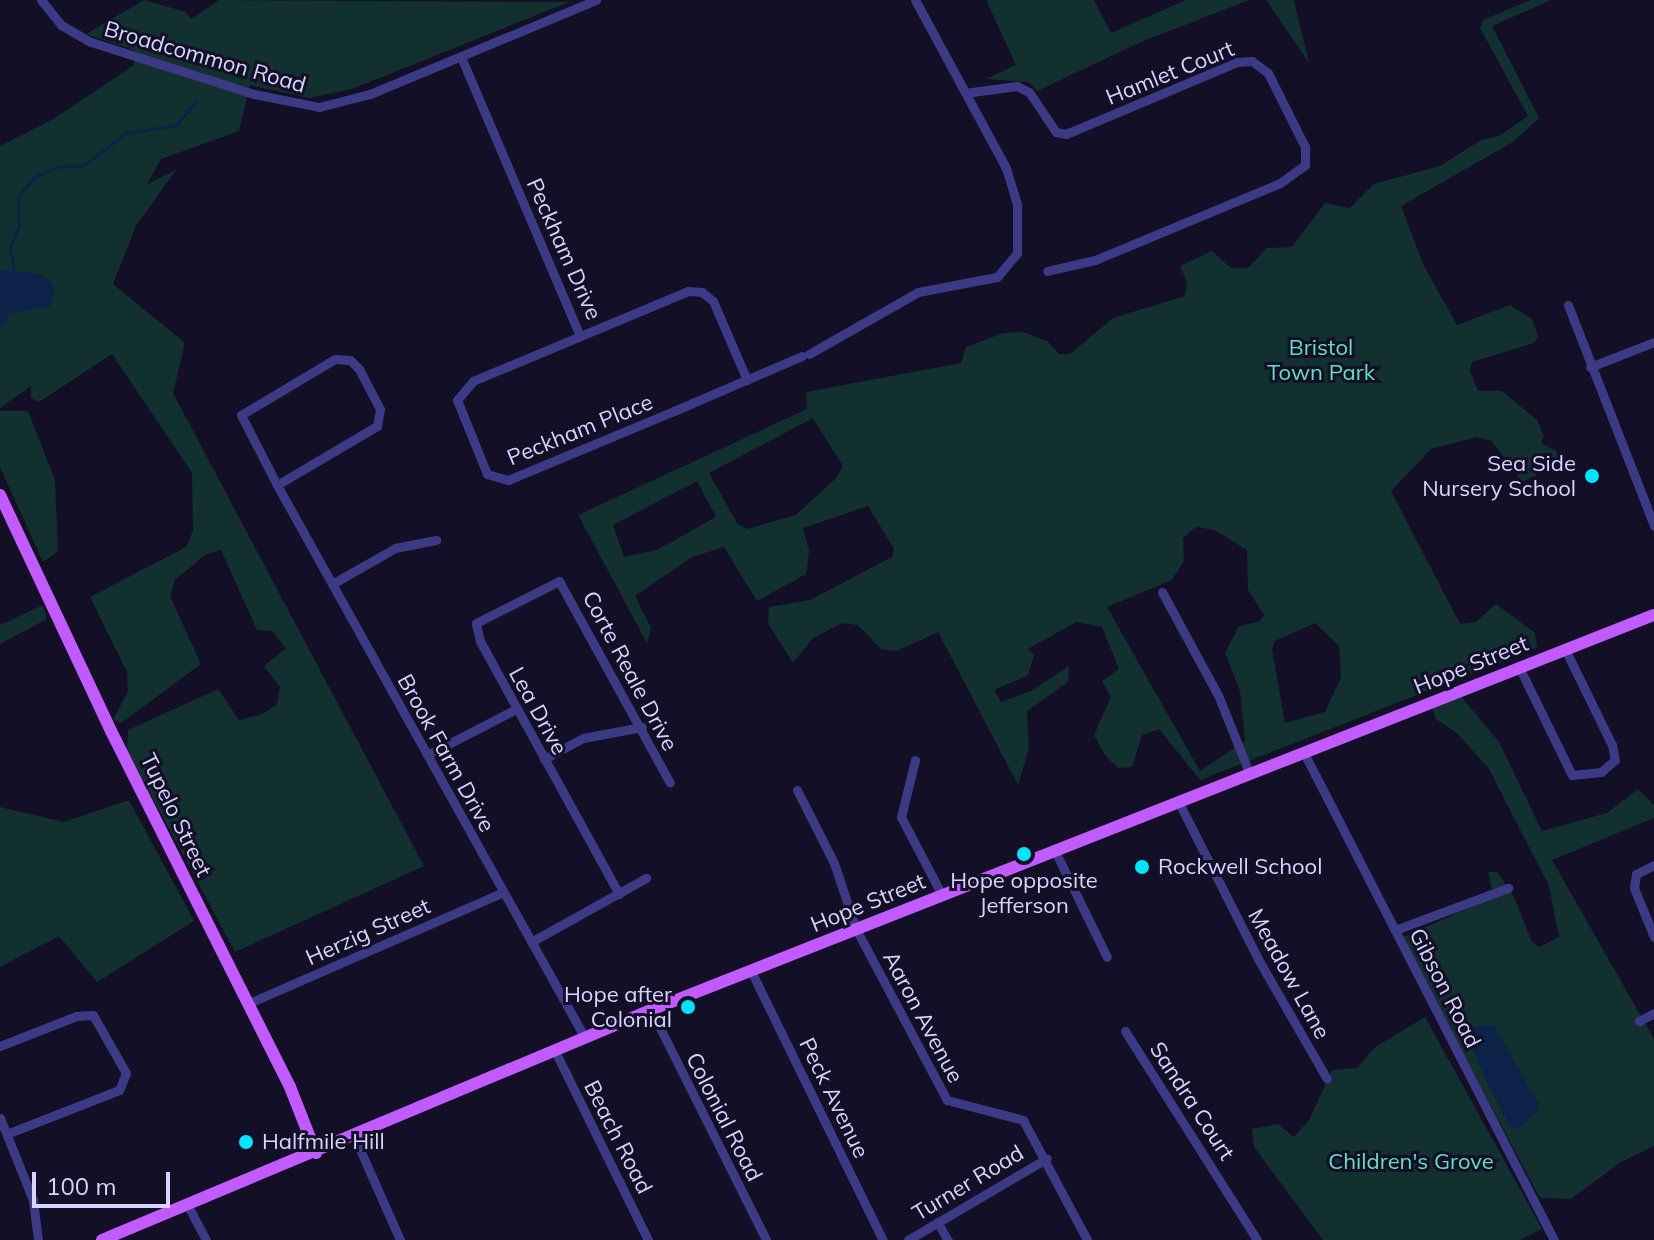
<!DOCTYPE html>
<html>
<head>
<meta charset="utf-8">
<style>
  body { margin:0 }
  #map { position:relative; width:1654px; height:1240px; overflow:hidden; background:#130f26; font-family:Mulish,sans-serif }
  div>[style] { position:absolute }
  .green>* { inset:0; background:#12302f }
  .water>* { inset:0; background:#0c2248 }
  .stream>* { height:3px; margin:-1.5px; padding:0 1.5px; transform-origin:1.5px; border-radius:1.5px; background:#0c2248 }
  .minor>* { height:9px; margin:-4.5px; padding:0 4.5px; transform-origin:4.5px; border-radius:4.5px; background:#3d3a85 }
  .major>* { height:12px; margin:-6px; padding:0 6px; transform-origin:6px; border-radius:6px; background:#c25bff }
  .dots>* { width:22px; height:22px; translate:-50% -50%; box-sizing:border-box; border:4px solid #130f26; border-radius:50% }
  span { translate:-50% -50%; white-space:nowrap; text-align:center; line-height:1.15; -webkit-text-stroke:6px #130f26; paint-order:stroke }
  .street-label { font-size:22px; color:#d9d4ff }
  .park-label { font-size:22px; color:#5fe0c0 }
  .poi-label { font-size:22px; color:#d9d4ff }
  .right { translate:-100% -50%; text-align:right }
  .left { translate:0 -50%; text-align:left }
  .scale { position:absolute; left:32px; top:1172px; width:138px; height:36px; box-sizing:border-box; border:4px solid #d9d4ff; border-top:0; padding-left:10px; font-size:24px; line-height:28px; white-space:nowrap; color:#d9d4ff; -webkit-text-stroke:6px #130f26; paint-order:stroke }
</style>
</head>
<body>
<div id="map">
  <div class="green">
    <div style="clip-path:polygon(144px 0,186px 12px,191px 19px,219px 0,569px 2px,352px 89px,309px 98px,250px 85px,239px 131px,161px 159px,147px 184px,176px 170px,136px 226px,113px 284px,185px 343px,173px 393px,424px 866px,235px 952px,127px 750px,128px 730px,218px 689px,239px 720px,263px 714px,277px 704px,280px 687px,264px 666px,286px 648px,272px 631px,257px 630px,221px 550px,205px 555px,175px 580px,170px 596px,201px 664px,121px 723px,113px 720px,128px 691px,127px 672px,90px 597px,186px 547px,193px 531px,192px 473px,112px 354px,39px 402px,31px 398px,31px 386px,0 408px,0 146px,55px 118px,134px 65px,134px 50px,86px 34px)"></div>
    <div style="clip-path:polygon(986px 0,1094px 0,1111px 33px,1186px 0,1249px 0,1141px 42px,1037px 91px,1029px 82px,986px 79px,1016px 65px)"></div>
    <div style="clip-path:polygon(1266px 0,1294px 0,1309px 63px)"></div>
    <div style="clip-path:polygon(evenodd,1531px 0,1551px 0,1492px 26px,1539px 118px,1513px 142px,1401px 206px,1423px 264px,1457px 325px,1510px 305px,1532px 319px,1538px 336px,1534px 343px,1472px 362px,1470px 371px,1478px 391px,1502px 391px,1537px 420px,1544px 436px,1541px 443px,1556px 451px,1561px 463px,1522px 482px,1492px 441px,1477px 437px,1431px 449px,1391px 491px,1460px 624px,1476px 622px,1496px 604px,1535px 633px,1537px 648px,1200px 780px,1159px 729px,1142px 735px,1132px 767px,1118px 768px,1104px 754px,1094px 735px,1111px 697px,1102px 681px,1119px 669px,1102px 627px,1076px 622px,1028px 649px,1034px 655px,1028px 675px,994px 690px,1001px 702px,1031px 691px,1069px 666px,1068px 682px,1027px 711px,1029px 748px,1018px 785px,938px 632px,897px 651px,881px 649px,858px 625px,842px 623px,813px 638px,793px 663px,768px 623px,769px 607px,810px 600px,892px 557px,894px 549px,868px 506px,803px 528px,809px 551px,806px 574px,757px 601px,724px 547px,692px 557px,635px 596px,651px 628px,647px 643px,578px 515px,807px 409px,806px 392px,961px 363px,966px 347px,1003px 333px,1023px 332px,1047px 341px,1059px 354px,1070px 354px,1113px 318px,1185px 296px,1187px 282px,1180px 266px,1212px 251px,1231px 268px,1248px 268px,1267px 248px,1292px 247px,1325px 203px,1350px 208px,1374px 184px,1440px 166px,1481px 140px,1499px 136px,1528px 116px,1480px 28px,1483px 20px,1531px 0,813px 418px,843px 466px,835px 479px,796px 515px,747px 529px,737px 523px,709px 473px,813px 418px,1531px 0,697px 481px,716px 517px,657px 550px,624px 557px,613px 525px,697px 481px,1531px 0,1196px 527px,1215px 530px,1247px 550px,1248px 590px,1264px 615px,1259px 622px,1239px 626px,1225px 653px,1240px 691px,1245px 741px,1200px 771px,1107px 607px,1172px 580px,1184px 561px,1183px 538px,1196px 527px,1531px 0,1315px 623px,1339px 646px,1341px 677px,1325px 712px,1285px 723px,1272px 649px,1275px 641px,1315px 623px)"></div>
    <div style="clip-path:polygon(0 411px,28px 411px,55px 480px,58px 551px,43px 562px,0 467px)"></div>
    <div style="clip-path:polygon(43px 605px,47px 619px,0 644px,0 625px)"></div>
    <div style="clip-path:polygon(1459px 694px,1499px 742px,1542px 831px,1607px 813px,1638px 789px,1654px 805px,1654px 818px,1552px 860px,1654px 1039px,1654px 1146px,1621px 1162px,1571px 1199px,1540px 1198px,1401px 938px,1494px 897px,1488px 872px,1497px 872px,1514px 897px,1532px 942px,1539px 947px,1559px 937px,1549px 886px,1489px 769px,1457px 733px,1436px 719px,1432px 708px)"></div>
    <div style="clip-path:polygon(129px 800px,194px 921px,97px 982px,59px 936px,0 967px,0 807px,64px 822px)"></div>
    <div style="clip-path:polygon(1425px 1017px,1542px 1229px,1520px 1240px,1323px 1240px,1254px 1147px,1252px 1129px,1278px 1124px,1294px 1137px,1309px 1120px,1332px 1070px,1357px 1068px,1374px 1048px)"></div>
  </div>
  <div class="water">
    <div style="clip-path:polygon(0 270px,39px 274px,50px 280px,54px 288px,50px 306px,10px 314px,0 331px)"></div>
    <div style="clip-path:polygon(1474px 1026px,1494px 1026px,1539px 1104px,1538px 1112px,1516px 1129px,1510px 1127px,1483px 1074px,1466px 1029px)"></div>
  </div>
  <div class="stream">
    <div style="left:15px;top:274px;width:26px;rotate:-101deg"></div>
    <div style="left:10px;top:248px;width:26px;rotate:-69deg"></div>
    <div style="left:19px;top:224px;width:28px;rotate:-90deg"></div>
    <div style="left:19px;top:196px;width:23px;rotate:-52deg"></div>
    <div style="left:33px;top:178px;width:26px;rotate:-25deg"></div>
    <div style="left:57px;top:167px;width:27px;rotate:-4deg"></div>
    <div style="left:84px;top:165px;width:53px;rotate:-37.3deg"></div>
    <div style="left:126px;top:133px;width:51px;rotate:-9.1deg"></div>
    <div style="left:176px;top:125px;width:31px;rotate:-50deg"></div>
  </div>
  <div class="minor">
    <div style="left:41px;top:0;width:32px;rotate:51deg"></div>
    <div style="left:61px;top:25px;width:34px;rotate:30deg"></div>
    <div style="left:91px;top:42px;width:171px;rotate:17.7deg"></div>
    <div style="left:254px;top:94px;width:66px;rotate:11.3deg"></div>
    <div style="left:319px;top:107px;width:53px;rotate:-14.3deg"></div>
    <div style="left:370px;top:94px;width:245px;rotate:-22.6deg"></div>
    <div style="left:461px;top:57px;width:303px;rotate:66.9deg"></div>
    <div style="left:965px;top:93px;width:52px;rotate:-7.7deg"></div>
    <div style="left:1017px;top:86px;width:13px;rotate:27deg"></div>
    <div style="left:1029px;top:92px;width:48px;rotate:56deg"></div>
    <div style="left:1056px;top:132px;width:10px;rotate:11deg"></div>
    <div style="left:1066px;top:134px;width:186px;rotate:-22.8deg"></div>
    <div style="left:1237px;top:62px;width:15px;rotate:-4deg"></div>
    <div style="left:1252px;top:61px;width:20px;rotate:37deg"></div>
    <div style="left:1268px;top:73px;width:83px;rotate:63.4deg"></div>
    <div style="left:1305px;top:147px;width:18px;rotate:90deg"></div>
    <div style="left:1305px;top:165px;width:31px;rotate:144deg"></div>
    <div style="left:1280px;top:183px;width:200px;rotate:157.4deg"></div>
    <div style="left:1095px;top:260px;width:49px;rotate:167.1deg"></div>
    <div style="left:1568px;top:305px;width:237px;rotate:68.7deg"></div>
    <div style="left:809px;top:354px;width:125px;rotate:-29.6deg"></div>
    <div style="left:918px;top:292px;width:80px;rotate:-10.8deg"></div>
    <div style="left:997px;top:277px;width:31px;rotate:-50deg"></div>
    <div style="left:1017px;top:253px;width:49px;rotate:-90deg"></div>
    <div style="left:1017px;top:204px;width:38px;rotate:-107deg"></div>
    <div style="left:1006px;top:168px;width:191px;rotate:-118.4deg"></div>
    <div style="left:335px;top:359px;width:15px;rotate:4deg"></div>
    <div style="left:350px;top:360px;width:13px;rotate:45deg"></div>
    <div style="left:359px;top:369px;width:45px;rotate:62.3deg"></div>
    <div style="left:380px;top:409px;width:17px;rotate:100deg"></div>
    <div style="left:377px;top:426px;width:116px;rotate:149.5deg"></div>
    <div style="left:277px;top:485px;width:79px;rotate:-117.2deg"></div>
    <div style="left:241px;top:415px;width:109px;rotate:-30.8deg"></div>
    <div style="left:1590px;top:367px;width:69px;rotate:-21.3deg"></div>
    <div style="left:747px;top:380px;width:86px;rotate:-113.3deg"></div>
    <div style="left:713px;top:301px;width:14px;rotate:-141deg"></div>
    <div style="left:702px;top:292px;width:14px;rotate:-176deg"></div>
    <div style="left:688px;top:291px;width:233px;rotate:157.3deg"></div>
    <div style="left:473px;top:381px;width:25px;rotate:130deg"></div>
    <div style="left:457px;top:400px;width:80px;rotate:67.9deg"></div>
    <div style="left:487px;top:474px;width:22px;rotate:16deg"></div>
    <div style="left:508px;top:480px;width:180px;rotate:-22.6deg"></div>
    <div style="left:674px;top:411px;width:139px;rotate:-23.3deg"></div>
    <div style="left:277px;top:485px;width:633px;rotate:60.88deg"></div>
    <div style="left:332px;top:584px;width:73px;rotate:-29.7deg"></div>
    <div style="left:395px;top:548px;width:42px;rotate:-11deg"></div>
    <div style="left:1162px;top:592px;width:117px;rotate:61.5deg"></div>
    <div style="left:1218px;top:695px;width:83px;rotate:68.1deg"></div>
    <div style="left:1519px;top:667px;width:120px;rotate:63.9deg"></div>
    <div style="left:1572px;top:775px;width:29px;rotate:-6deg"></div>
    <div style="left:1601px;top:772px;width:18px;rotate:-41deg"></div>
    <div style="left:1615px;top:760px;width:15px;rotate:-101deg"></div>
    <div style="left:1612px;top:745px;width:107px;rotate:-116.1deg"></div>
    <div style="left:1304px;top:753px;width:547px;rotate:62.83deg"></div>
    <div style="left:427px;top:755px;width:100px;rotate:-27.3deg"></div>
    <div style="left:544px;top:759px;width:44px;rotate:-28.3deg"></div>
    <div style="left:583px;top:738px;width:60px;rotate:-10.6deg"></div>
    <div style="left:915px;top:760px;width:59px;rotate:103.8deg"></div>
    <div style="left:901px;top:817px;width:88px;rotate:62.3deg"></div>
    <div style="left:797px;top:790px;width:82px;rotate:63.1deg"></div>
    <div style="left:834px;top:863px;width:70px;rotate:71.6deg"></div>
    <div style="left:856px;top:929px;width:194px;rotate:62deg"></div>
    <div style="left:947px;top:1100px;width:79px;rotate:14.7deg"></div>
    <div style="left:1023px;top:1120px;width:136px;rotate:61.9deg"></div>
    <div style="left:1178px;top:801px;width:177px;rotate:63.1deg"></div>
    <div style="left:1258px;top:959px;width:138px;rotate:60.1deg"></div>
    <div style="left:1054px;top:849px;width:120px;rotate:63.9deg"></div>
    <div style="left:1654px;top:865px;width:20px;rotate:153deg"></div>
    <div style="left:1636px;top:874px;width:14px;rotate:98deg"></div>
    <div style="left:1634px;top:888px;width:53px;rotate:67.8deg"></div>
    <div style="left:619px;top:894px;width:289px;rotate:-118.8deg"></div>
    <div style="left:480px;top:641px;width:18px;rotate:-103deg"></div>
    <div style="left:476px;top:623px;width:93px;rotate:-26.8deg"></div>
    <div style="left:559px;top:581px;width:230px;rotate:61.2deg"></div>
    <div style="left:1395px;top:930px;width:121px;rotate:-20.4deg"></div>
    <div style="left:531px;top:942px;width:132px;rotate:-29.1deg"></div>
    <div style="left:751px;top:971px;width:300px;rotate:63.9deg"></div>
    <div style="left:247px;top:1004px;width:279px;rotate:-23.6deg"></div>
    <div style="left:651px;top:1010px;width:257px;rotate:63.4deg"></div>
    <div style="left:1639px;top:1021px;width:17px;rotate:-28deg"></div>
    <div style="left:1125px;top:1031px;width:247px;rotate:57.7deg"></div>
    <div style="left:0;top:1046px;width:82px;rotate:-21.5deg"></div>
    <div style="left:76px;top:1016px;width:17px;rotate:-3deg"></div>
    <div style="left:93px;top:1015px;width:67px;rotate:60.4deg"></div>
    <div style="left:126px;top:1073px;width:18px;rotate:112deg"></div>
    <div style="left:119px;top:1090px;width:120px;rotate:158.6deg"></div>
    <div style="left:555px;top:1051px;width:211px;rotate:63.8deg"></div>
    <div style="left:0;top:1118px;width:88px;rotate:68.1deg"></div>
    <div style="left:33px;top:1200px;width:40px;rotate:82.9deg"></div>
    <div style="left:354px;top:1136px;width:114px;rotate:66.1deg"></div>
    <div style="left:188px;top:1206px;width:38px;rotate:62deg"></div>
    <div style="left:937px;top:1222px;width:21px;rotate:59deg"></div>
    <div style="left:908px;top:1240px;width:161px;rotate:-30.5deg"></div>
  </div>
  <div class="major">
    <div style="left:0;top:495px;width:261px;rotate:64.8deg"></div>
    <div style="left:111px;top:731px;width:398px;rotate:63.3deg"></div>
    <div style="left:290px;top:1087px;width:71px;rotate:68.5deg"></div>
    <div style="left:102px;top:1240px;width:595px;rotate:-22.73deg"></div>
    <div style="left:651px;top:1010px;width:1078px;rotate:-21.5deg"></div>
  </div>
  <div class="dots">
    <div style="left:1592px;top:476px;background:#00e5ff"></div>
    <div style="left:1024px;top:854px;background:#00e5ff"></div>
    <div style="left:1142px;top:867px;background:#00e5ff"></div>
    <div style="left:688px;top:1007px;background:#00e5ff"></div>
    <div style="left:246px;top:1142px;background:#00e5ff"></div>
  </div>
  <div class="street-label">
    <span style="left:205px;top:57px;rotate:16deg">Broadcommon Road</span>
    <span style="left:1170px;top:73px;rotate:-22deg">Hamlet Court</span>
    <span style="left:564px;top:249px;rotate:66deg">Peckham Drive</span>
    <span style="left:580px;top:430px;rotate:-22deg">Peckham Place</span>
    <span style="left:1471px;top:665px;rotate:-22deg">Hope Street</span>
    <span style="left:630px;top:671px;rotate:62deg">Corte Reale Drive</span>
    <span style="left:538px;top:711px;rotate:61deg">Lea Drive</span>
    <span style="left:446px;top:753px;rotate:61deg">Brook Farm Drive</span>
    <span style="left:176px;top:815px;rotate:64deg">Tupelo Street</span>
    <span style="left:868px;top:903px;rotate:-22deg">Hope Street</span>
    <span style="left:368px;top:932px;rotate:-24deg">Herzig Street</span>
    <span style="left:1289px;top:974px;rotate:61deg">Meadow Lane</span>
    <span style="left:1445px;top:988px;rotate:63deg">Gibson Road</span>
    <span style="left:923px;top:1017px;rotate:62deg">Aaron Avenue</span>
    <span style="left:834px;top:1098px;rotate:64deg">Peck Avenue</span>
    <span style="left:1192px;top:1101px;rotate:57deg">Sandra Court</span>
    <span style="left:724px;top:1117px;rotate:63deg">Colonial Road</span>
    <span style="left:618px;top:1137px;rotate:63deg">Beach Road</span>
    <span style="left:968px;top:1183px;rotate:-31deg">Turner Road</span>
  </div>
  <div class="park-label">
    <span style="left:1321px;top:360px">Bristol<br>Town Park</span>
    <span style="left:1411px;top:1162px">Children's Grove</span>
  </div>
  <div class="poi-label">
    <span class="right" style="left:1576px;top:476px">Sea Side<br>Nursery School</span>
    <span class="left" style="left:1158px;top:867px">Rockwell School</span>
    <span style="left:1024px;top:893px">Hope opposite<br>Jefferson</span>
    <span class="right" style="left:672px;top:1007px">Hope after<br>Colonial</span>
    <span class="left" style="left:262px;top:1142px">Halfmile Hill</span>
  </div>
  <div class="scale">100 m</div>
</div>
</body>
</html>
